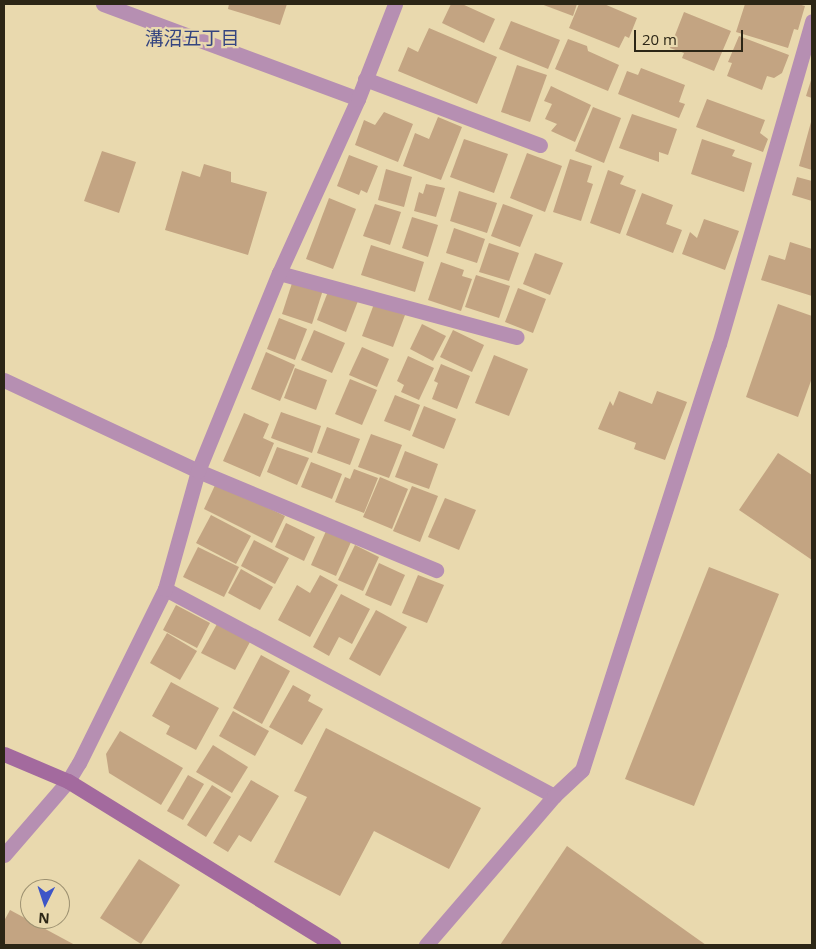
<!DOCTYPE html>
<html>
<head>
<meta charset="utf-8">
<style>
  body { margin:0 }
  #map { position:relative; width:816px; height:949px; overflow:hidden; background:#e9d9ae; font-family:"Open Sans","Noto Sans JP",sans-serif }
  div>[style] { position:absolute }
  .building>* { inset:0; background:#c3a482 }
  .lane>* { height:15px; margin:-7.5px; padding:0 7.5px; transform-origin:7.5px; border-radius:7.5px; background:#b68fb2 }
  .street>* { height:15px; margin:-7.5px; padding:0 7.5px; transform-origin:7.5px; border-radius:7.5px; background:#b68fb2 }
  .secondary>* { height:15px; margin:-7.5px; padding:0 7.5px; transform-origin:7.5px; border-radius:7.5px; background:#a36a9e }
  span { translate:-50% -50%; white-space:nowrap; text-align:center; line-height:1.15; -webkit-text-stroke:4.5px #e9d9ae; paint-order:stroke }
  .neighbourhood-label { font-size:19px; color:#354580 }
  .frame { position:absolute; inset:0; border:5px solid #2c2616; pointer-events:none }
  .north { position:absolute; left:20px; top:879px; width:50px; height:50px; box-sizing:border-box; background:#e9d9ae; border:1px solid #9d9171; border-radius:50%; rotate:184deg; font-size:14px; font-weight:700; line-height:20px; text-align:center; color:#2c2616 }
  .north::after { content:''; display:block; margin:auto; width:18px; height:22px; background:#3d55c7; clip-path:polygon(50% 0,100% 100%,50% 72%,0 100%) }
  .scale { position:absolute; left:634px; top:30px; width:109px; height:22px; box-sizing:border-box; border:2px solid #2c2616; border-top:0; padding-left:6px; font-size:15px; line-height:18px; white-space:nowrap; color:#2c2616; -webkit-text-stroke:4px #e9d9ae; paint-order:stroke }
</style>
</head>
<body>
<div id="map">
  <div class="building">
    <div style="clip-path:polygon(229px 4px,287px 4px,280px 25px,228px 9px)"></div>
    <div style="clip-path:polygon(451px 4px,462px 4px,495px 19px,484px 43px,442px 23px)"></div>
    <div style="clip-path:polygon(541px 4px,577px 4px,573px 16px)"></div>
    <div style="clip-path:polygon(579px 4px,604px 4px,637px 18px,629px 38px,625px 36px,619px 48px,569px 28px)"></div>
    <div style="clip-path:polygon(745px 4px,798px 4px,805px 6px,798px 30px,794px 29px,788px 48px,736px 32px)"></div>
    <div style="clip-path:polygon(684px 12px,731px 31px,714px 71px,682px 58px,684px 53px,670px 48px)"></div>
    <div style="clip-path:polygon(511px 21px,560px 40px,548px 69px,499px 49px)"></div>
    <div style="clip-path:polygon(429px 28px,497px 57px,477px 104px,398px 71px,408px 47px,418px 52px)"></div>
    <div style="clip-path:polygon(739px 36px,789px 55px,782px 73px,774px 78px,767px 76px,762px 90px,727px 76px,732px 63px,728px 62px)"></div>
    <div style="clip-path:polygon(568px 39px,587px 46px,588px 51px,619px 65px,608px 91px,555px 69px)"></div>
    <div style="clip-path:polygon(517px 65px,547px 75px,530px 122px,501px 112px)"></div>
    <div style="clip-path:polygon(641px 68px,685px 85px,679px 102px,685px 104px,679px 118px,618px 94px,627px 71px,638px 75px)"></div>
    <div style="clip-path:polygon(812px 77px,812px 98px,806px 96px)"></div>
    <div style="clip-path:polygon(551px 86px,591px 105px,575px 142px,551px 131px,557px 124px,545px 119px,552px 104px,544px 101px)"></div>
    <div style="clip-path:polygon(707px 99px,765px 120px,760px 133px,768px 139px,763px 152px,696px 127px)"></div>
    <div style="clip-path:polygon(593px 107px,621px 118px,604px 163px,575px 151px)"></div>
    <div style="clip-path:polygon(384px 112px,413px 124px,398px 162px,355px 145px,364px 120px,375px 125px)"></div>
    <div style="clip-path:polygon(632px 114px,677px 129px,668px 155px,659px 152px,659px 162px,619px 148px)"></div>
    <div style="clip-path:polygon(438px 117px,462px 127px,441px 180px,403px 166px,415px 133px,429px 139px)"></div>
    <div style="clip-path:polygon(811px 122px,812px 123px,812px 170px,799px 166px)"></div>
    <div style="clip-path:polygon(464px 139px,508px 154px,494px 193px,450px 177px)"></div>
    <div style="clip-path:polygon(702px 139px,735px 150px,732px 156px,752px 163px,744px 192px,691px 174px)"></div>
    <div style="clip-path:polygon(102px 151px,136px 162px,119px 213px,84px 201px)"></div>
    <div style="clip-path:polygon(527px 153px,562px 166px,545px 212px,510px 198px)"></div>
    <div style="clip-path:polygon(349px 155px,378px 166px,367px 193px,361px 190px,359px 195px,337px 186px)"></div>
    <div style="clip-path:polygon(570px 159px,592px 166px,587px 182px,593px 184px,581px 221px,553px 212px)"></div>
    <div style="clip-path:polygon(204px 164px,231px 172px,231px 182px,267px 192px,248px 255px,165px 230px,182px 171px,200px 177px)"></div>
    <div style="clip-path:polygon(386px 169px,412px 177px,404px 207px,378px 200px)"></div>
    <div style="clip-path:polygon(608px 170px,624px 176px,620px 184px,636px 190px,620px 234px,590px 223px)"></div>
    <div style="clip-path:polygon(797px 177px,812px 181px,812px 201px,792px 195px)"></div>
    <div style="clip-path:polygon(426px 184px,445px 188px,436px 217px,414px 211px,419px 192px,423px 194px)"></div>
    <div style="clip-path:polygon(459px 191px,497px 203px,487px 233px,450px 221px)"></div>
    <div style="clip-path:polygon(642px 193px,673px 205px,666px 224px,682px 230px,673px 253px,626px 235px)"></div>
    <div style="clip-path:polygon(329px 198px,356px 209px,333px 269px,306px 259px)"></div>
    <div style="clip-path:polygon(375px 204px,401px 212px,390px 245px,363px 236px)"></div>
    <div style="clip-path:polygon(503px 204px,533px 215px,520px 247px,491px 236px)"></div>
    <div style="clip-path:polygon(412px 217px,438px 225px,428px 257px,402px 248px)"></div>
    <div style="clip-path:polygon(704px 219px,739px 231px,725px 270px,682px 254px,690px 232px,697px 238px)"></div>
    <div style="clip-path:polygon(454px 228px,485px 239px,477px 263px,446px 253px)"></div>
    <div style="clip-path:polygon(790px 242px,812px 249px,812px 296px,761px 280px,769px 255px,785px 260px)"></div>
    <div style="clip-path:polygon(489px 243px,519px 253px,509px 281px,479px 272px)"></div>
    <div style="clip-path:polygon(371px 245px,424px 262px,415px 292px,361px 275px)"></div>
    <div style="clip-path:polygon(535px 253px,563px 263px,550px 295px,523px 284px)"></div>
    <div style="clip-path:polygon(441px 262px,464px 270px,462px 276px,472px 279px,461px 311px,428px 300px)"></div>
    <div style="clip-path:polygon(476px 275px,510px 286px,499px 318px,465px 307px)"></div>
    <div style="clip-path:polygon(293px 280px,323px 290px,312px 324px,282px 314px)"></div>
    <div style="clip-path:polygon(518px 288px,546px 299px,533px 333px,505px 322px)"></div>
    <div style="clip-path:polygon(329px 289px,358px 301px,346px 332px,317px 320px)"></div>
    <div style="clip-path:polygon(374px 304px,405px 315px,393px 347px,362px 336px)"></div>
    <div style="clip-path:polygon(778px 304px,812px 316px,812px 378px,798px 417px,746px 397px)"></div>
    <div style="clip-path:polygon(279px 318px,307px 329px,295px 360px,267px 349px)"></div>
    <div style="clip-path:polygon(422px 324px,446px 336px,433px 361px,410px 349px)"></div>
    <div style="clip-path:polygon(314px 330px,345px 343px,332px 373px,301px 360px)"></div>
    <div style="clip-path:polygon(453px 330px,484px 345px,472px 372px,440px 357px)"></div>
    <div style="clip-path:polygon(362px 347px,389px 359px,377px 387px,349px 375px)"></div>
    <div style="clip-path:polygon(266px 352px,295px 365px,280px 401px,251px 389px)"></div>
    <div style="clip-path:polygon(494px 355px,528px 369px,509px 416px,475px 403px)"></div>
    <div style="clip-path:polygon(408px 356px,434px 368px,419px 400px,401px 392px,404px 385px,397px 381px)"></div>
    <div style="clip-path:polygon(441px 364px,470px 376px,457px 409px,432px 399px,438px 383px,434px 381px)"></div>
    <div style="clip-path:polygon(295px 368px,327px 380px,316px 410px,284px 398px)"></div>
    <div style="clip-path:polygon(350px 379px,377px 390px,362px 425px,335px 414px)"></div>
    <div style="clip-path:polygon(619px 391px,652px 404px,657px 391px,687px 402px,665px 460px,634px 449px,636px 443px,598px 429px,610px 401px,613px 406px)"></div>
    <div style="clip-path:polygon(395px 395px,420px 405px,410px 431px,384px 421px)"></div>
    <div style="clip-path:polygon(424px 406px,456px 419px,444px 449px,412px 436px)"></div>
    <div style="clip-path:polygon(281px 412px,321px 426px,312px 453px,271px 438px)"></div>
    <div style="clip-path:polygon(244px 413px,269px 424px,263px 438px,274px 443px,260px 477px,223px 461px)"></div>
    <div style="clip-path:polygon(327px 427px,360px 439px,350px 465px,317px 453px)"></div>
    <div style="clip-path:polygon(371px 434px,402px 445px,389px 478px,358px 467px)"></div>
    <div style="clip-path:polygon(277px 447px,309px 458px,297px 485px,267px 472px)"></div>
    <div style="clip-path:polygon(405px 451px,438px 464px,429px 489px,395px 477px)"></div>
    <div style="clip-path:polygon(778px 453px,812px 475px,812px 560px,739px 510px)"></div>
    <div style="clip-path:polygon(311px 462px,342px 474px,332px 499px,301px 487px)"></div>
    <div style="clip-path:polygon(354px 469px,378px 478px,364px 513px,335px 502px,345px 477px,350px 479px)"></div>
    <div style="clip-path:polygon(380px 477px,408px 489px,392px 529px,363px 517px)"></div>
    <div style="clip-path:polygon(216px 483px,285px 516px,272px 543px,204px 509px)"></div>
    <div style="clip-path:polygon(412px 486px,438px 496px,420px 542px,393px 531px)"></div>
    <div style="clip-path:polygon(445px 498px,476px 510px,459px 550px,428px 537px)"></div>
    <div style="clip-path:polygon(211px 515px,251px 536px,236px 564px,196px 543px)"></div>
    <div style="clip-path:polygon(286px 523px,315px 537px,304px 561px,275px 547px)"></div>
    <div style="clip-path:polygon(326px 531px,351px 542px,336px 576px,311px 565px)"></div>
    <div style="clip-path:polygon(254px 540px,289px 558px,275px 584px,241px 566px)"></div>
    <div style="clip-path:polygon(355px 545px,379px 557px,363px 591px,338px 580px)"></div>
    <div style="clip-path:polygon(198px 547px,239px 567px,224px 597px,183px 577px)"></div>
    <div style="clip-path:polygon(379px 563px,405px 575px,391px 606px,365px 595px)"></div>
    <div style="clip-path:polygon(709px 567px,779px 594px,694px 806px,625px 779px)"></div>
    <div style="clip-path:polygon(241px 569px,273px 587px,260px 610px,228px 593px)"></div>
    <div style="clip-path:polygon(320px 575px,338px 585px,310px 637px,278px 620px,297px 585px,310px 593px)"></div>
    <div style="clip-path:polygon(418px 575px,444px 585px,427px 623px,402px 613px)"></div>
    <div style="clip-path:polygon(341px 594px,370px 609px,352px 644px,339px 637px,329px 656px,313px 647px)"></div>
    <div style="clip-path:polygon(176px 605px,210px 623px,197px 648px,163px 630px)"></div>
    <div style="clip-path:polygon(376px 610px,407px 627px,380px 676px,349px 659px)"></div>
    <div style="clip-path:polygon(217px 624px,250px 642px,235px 670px,201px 653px)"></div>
    <div style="clip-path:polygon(167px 633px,197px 651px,180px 680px,150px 663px)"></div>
    <div style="clip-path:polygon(261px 655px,290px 671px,262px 724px,233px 708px)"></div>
    <div style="clip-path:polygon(171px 682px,219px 708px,196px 750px,166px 734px,170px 726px,152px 716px)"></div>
    <div style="clip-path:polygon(293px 685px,311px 695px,308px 701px,323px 709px,302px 745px,269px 727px)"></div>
    <div style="clip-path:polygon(233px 711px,269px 731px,255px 756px,219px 736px)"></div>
    <div style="clip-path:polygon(326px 728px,481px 808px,449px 869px,374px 831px,340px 896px,274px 862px,307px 797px,294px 791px)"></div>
    <div style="clip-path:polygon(120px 731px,183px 768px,161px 805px,109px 773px,106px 754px)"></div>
    <div style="clip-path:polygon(213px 745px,248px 767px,232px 793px,196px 772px)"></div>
    <div style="clip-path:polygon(188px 775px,204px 784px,183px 820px,167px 811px)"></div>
    <div style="clip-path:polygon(251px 780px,279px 796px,251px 842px,239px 835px,228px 852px,213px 843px)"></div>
    <div style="clip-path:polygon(212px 785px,231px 797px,206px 837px,187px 825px)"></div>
    <div style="clip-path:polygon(567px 846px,706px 945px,500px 945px)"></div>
    <div style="clip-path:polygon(139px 859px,180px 885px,141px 944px,100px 918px)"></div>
    <div style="clip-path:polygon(10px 910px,75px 945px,4px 945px,4px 921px)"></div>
  </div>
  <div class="lane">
    <div style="left:365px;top:79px;width:187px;rotate:20.7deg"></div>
    <div style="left:279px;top:273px;width:246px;rotate:15.1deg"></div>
  </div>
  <div class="street">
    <div style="left:103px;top:4px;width:272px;rotate:20.4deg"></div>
    <div style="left:4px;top:380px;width:214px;rotate:25.1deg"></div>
    <div style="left:198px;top:471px;width:258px;rotate:22.6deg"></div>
    <div style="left:165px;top:589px;width:441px;rotate:28deg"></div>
    <div style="left:4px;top:855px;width:98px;rotate:-49.1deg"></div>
    <div style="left:68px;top:781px;width:21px;rotate:-59deg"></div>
    <div style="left:79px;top:763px;width:194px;rotate:-63.7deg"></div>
    <div style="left:165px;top:589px;width:123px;rotate:-74.4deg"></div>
    <div style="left:198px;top:471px;width:214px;rotate:-67.8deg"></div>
    <div style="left:279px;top:273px;width:191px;rotate:-65.6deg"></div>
    <div style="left:358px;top:99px;width:102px;rotate:-68.7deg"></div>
    <div style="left:426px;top:945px;width:196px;rotate:-49.3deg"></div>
    <div style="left:554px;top:796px;width:38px;rotate:-43deg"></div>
    <div style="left:582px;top:770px;width:447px;rotate:-72.2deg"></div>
    <div style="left:719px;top:344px;width:336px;rotate:-73.9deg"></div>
  </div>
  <div class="secondary">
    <div style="left:4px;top:754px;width:69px;rotate:22.9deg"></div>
    <div style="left:68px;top:781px;width:312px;rotate:31.7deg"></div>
  </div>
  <div class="neighbourhood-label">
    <span style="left:192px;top:39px">溝沼五丁目</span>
  </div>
  <div class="frame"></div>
  <div class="north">N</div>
  <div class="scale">20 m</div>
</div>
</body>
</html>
